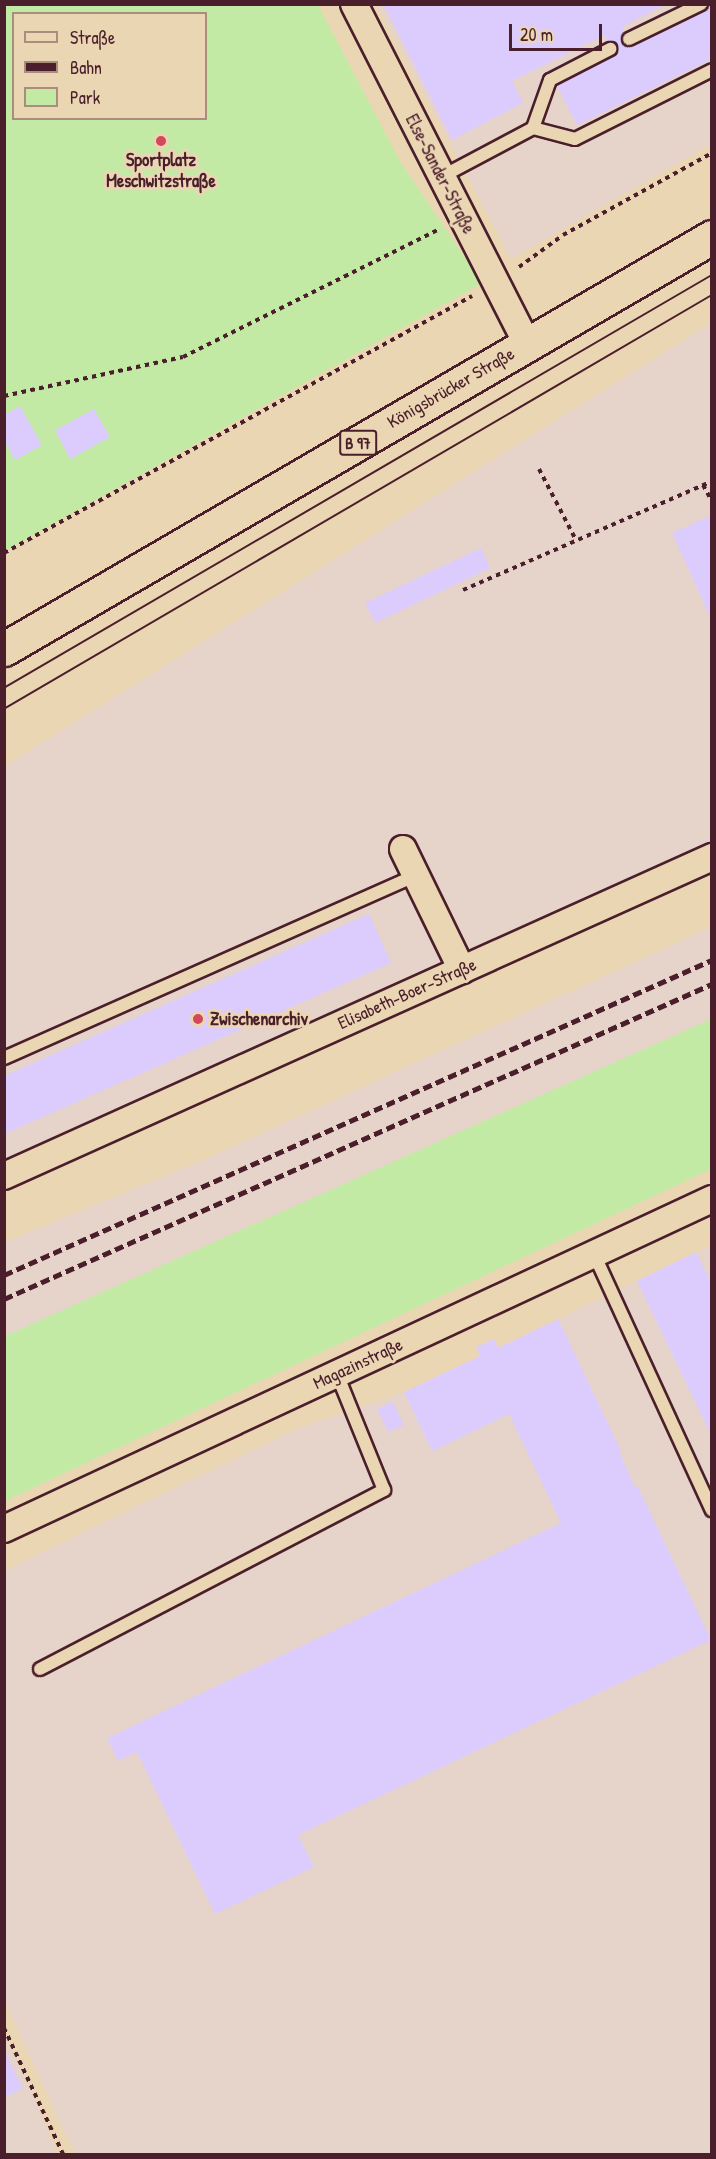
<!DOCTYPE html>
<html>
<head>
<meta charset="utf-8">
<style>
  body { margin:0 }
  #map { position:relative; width:716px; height:2159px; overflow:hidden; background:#ebd6b4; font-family:"Patrick Hand",sans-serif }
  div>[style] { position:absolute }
  .built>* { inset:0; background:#e6d3ca }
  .green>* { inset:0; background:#c2eaa5 }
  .building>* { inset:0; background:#dcccfe }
  .path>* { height:4px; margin-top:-2px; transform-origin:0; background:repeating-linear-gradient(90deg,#4a1f2b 0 4.5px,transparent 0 9px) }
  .roads { filter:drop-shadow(2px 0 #4a1f2b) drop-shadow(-2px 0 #4a1f2b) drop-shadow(0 2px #4a1f2b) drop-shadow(0 -2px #4a1f2b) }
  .lane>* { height:12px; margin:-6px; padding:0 6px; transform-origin:6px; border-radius:6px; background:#ebd6b4 }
  .street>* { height:26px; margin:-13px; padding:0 13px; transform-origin:13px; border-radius:13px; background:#ebd6b4 }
  .primary>* { height:33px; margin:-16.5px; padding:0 16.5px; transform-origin:16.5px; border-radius:16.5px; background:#ebd6b4 }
  .tram>* { height:1.5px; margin:-0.75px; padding:0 0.75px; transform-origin:0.75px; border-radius:0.75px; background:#4a1f2b }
  .rail>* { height:4.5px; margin-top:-2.25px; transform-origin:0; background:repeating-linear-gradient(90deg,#4a1f2b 0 9px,transparent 0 13.5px) }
  .dots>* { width:16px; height:16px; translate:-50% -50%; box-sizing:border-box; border:3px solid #ebd6b4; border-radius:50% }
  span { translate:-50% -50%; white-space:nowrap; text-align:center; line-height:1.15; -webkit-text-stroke:6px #ebd6b4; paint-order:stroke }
  .shield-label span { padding:2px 4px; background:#ebd6b4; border:2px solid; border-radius:4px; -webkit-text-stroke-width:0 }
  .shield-label { font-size:16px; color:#4a1f2b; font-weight:700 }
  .poi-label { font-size:18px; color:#4a1f2b; font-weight:700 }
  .left { translate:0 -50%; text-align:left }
  .street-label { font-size:18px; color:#4a1f2b }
  .frame { position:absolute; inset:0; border:6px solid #4a1f2b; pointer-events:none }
  .legend { position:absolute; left:12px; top:12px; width:195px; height:108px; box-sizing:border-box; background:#ebd6b4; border:2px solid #ab8d7d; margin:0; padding:8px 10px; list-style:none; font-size:18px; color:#4a1f2b }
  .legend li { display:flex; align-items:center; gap:12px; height:30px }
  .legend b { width:30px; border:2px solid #ab8d7d }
  .scale { position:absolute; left:509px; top:24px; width:93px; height:27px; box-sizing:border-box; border:3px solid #4a1f2b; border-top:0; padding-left:8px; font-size:18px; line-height:21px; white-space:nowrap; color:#4a1f2b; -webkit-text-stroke:4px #ebd6b4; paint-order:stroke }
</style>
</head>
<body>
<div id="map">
  <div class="built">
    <div style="clip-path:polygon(377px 5px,711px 5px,711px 144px,511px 259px)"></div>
    <div style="clip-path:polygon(711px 323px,711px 861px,5px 1182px,5px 766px)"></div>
    <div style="clip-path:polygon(711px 927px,711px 1019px,5px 1336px,5px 1242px,206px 1159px)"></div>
    <div style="clip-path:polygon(711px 1245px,711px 2154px,75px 2154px,5px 2002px,4px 1571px,298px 1428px,404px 1392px,480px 1356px,476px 1347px,494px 1339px,499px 1347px)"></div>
    <div style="clip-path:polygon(4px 2034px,31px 2090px,57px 2154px,5px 2154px)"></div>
  </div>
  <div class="green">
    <div style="clip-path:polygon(evenodd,5px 5px,318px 5px,401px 163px,482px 283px,5px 551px,5px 5px,14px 14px,206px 14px,206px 118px,14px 118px,14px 14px)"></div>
    <div style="clip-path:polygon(711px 1019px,711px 1169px,5px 1501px,5px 1336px)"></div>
  </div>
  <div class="building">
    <div style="clip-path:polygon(383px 4px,475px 4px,476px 7px,482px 4px,666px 4px,622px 27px,631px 45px,709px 7px,712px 12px,712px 59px,577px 125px,556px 84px,614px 55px,604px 35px,512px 81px,523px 103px,452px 140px)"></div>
    <div style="clip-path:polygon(20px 406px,42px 445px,15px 460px,4px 440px,4px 415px)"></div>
    <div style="clip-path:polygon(94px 409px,110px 437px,70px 459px,55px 430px)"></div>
    <div style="clip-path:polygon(712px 515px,712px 621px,672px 533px)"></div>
    <div style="clip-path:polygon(481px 548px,490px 568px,375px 623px,365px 603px)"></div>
    <div style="clip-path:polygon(369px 914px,391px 963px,4px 1134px,4px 1076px)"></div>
    <div style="clip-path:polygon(696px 1252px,712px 1285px,712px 1437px,637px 1281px)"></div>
    <div style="clip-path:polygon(558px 1319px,622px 1453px,620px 1454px,635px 1487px,638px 1487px,711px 1640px,298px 1835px,314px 1867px,215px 1914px,137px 1752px,118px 1761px,107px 1738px,561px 1523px,509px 1414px,432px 1451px,404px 1392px,480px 1356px,476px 1347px,494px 1339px,498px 1348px)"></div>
    <div style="clip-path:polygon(393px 1402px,404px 1425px,388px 1432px,377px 1409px)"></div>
    <div style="clip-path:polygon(4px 2050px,23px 2089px,4px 2097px)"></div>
  </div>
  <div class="path">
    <div style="left:519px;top:267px;width:54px;rotate:-36deg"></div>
    <div style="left:563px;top:235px;width:170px;rotate:-28.8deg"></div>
    <div style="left:4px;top:396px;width:183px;rotate:-12.3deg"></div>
    <div style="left:183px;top:357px;width:285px;rotate:-26.5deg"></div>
    <div style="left:539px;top:469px;width:80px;rotate:62.5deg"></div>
    <div style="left:703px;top:485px;width:18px;rotate:61deg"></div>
    <div style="left:4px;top:553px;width:534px;rotate:-28.77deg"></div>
    <div style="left:463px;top:590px;width:272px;rotate:-23.6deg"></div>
    <div style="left:4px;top:2028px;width:139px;rotate:64.9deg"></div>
  </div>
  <div class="roads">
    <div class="lane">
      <div style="left:629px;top:39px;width:80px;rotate:-25.9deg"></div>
      <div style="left:533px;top:128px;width:43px;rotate:14.7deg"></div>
      <div style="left:575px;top:139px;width:153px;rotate:-26.7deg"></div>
      <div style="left:441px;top:177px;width:104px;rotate:-28deg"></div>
      <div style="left:533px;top:128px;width:51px;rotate:-70.5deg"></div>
      <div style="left:550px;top:80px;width:68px;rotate:-27.3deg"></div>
      <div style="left:4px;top:1058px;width:451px;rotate:-23.9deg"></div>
      <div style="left:594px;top:1254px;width:282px;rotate:65.3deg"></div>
      <div style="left:40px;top:1669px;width:388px;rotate:-27.5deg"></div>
      <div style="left:384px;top:1490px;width:125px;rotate:-112.1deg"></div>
    </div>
    <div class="street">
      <div style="left:354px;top:4px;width:381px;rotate:63deg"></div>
      <div style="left:403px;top:849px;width:135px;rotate:64deg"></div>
      <div style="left:4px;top:1176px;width:777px;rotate:-24.25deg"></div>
      <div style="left:4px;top:1529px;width:781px;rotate:-24.99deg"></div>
    </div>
    <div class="primary">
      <div style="left:4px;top:649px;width:819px;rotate:-30.2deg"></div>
    </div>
  </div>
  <div class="tram">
    <div style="left:4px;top:688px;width:820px;rotate:-30.26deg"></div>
    <div style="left:4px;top:709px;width:820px;rotate:-30.32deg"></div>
  </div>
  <div class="rail">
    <div style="left:4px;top:1275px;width:775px;rotate:-23.99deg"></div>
    <div style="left:4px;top:1299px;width:775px;rotate:-23.99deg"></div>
  </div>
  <div class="dots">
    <div style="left:161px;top:141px;background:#d1495b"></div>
    <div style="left:198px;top:1019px;background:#d1495b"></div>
  </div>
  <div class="shield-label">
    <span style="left:358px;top:443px">B 97</span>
  </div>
  <div class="poi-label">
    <span style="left:161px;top:171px">Sportplatz<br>Meschwitzstraße</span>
    <span class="left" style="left:210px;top:1019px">Zwischenarchiv</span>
  </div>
  <div class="street-label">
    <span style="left:440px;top:174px;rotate:63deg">Else-Sander-Straße</span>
    <span style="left:451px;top:388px;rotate:-30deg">Königsbrücker Straße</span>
    <span style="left:407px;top:994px;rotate:-24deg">Elisabeth-Boer-Straße</span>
    <span style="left:358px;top:1364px;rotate:-25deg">Magazinstraße</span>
  </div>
  <div class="frame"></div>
  <ul class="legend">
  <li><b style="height:8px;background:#ebd6b4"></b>Straße</li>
  <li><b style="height:8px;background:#4a1f2b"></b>Bahn</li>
  <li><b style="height:16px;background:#c2eaa5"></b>Park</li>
  </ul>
  <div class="scale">20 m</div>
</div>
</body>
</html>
